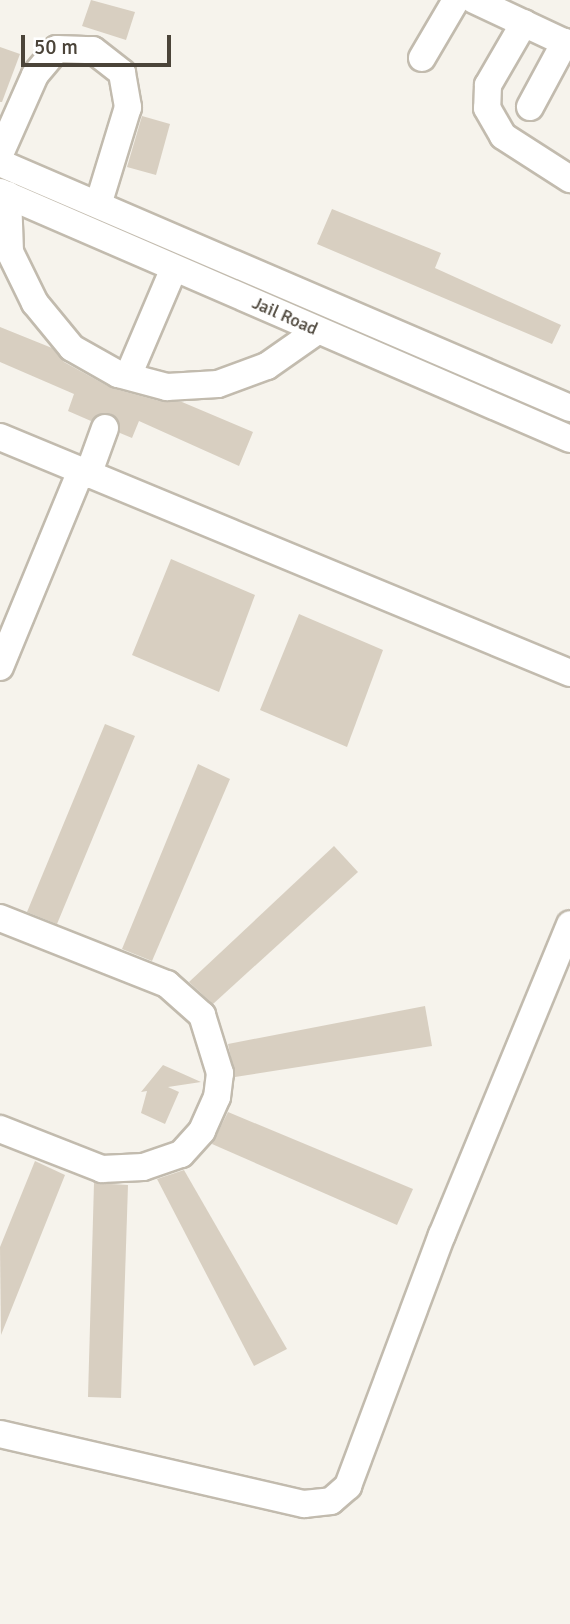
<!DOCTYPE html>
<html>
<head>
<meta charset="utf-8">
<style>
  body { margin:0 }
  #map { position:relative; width:570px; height:1624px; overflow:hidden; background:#f6f3ec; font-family:Signika,sans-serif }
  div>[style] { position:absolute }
  .building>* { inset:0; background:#d8cfc1 }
  .roads { filter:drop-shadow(2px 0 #c2bbae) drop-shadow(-2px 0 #c2bbae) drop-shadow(0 2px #c2bbae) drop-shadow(0 -2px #c2bbae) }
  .minor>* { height:26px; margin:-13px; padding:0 13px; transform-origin:13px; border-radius:13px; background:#fff }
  span { translate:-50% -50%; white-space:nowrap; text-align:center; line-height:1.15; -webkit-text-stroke:7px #fff; paint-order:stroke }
  .street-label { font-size:18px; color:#4b4439 }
  .scale { position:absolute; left:21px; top:35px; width:150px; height:32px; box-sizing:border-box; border:4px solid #4b4439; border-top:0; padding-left:9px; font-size:21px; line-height:24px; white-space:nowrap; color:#4b4439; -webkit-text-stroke:5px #fff; paint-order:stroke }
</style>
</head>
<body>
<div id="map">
  <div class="building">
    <div style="clip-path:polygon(91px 0,135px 12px,126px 40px,82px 26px)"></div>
    <div style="clip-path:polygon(0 47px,20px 54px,2px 102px,0 102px)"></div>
    <div style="clip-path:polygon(142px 116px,170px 124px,156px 175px,127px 167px)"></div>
    <div style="clip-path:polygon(332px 209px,441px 253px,435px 268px,561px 325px,552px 344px,317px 244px)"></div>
    <div style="clip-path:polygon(0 327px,52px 348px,64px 362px,111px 388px,163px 402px,182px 402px,253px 432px,239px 466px,139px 421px,132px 438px,120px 433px,120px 425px,111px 414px,102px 413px,91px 421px,68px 411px,74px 394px,0 362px)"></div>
    <div style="clip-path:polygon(171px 559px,255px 595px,219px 692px,132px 655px)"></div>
    <div style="clip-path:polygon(299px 614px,383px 650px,347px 747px,260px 710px)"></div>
    <div style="clip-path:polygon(105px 724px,135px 736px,57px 924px,27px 912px)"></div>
    <div style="clip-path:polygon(198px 764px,230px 779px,152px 961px,122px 949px)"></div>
    <div style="clip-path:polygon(334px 846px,358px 872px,213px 1004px,189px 982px)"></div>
    <div style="clip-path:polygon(425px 1006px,432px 1046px,235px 1077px,228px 1044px)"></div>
    <div style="clip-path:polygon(163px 1065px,201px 1082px,168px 1087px,179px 1092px,165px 1124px,141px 1113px,147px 1091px,141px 1092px)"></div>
    <div style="clip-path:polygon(228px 1112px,413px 1189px,397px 1225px,212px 1144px)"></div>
    <div style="clip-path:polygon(35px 1161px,65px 1175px,1px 1335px,0 1247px)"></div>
    <div style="clip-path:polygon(184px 1170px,287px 1349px,254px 1366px,157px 1179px)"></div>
    <div style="clip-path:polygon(94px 1183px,128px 1185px,121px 1398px,88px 1397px)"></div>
  </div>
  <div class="roads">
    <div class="minor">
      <div style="left:474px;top:0;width:106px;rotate:25.1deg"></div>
      <div style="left:524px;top:23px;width:72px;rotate:120.1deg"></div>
      <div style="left:488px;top:85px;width:23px;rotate:92deg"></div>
      <div style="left:487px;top:108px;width:32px;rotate:60deg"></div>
      <div style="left:503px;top:136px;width:80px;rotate:32.7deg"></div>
      <div style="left:422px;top:58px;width:67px;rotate:-59.6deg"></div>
      <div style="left:530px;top:107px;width:74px;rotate:-61.7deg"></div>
      <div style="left:0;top:154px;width:86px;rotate:-66.1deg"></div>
      <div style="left:35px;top:75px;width:34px;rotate:-50deg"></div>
      <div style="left:57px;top:49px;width:36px;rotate:2deg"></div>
      <div style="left:93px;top:50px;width:37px;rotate:38deg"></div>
      <div style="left:122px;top:73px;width:35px;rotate:80deg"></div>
      <div style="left:128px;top:107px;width:102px;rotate:107deg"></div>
      <div style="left:0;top:163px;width:620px;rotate:23.26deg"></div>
      <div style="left:0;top:192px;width:621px;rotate:23.43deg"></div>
      <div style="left:8px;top:195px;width:57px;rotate:88deg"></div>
      <div style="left:10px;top:252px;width:57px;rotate:63.9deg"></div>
      <div style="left:35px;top:303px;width:58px;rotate:50.6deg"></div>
      <div style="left:72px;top:348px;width:53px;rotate:29.5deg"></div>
      <div style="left:118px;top:374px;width:51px;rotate:14.9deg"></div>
      <div style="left:167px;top:387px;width:51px;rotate:-3.4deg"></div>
      <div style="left:218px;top:384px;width:52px;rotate:-20.2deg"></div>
      <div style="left:267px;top:366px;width:61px;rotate:-35deg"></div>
      <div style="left:128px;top:376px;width:117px;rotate:-66.9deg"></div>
      <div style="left:0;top:437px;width:617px;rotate:22.49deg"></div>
      <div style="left:88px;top:475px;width:50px;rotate:-70.1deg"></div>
      <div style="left:0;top:667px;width:210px;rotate:-67.6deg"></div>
      <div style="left:0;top:918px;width:180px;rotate:21.6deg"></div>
      <div style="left:167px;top:984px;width:47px;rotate:41.5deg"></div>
      <div style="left:202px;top:1015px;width:61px;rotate:72.8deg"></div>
      <div style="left:220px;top:1073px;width:24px;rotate:97deg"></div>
      <div style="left:217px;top:1097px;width:37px;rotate:114deg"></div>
      <div style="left:202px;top:1131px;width:31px;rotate:132deg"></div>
      <div style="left:181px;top:1154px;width:40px;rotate:161.1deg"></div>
      <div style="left:143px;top:1167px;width:41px;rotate:177.2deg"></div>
      <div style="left:102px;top:1169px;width:110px;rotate:-158.6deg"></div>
      <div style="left:0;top:1434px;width:312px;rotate:13deg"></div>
      <div style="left:304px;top:1504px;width:27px;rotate:-6deg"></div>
      <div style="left:331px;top:1501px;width:23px;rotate:-41deg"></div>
      <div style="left:348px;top:1486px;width:268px;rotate:-69.5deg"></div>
      <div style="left:442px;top:1235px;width:336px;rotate:-67.6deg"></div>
    </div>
  </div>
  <div class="street-label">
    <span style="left:285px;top:316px;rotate:24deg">Jail Road</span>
  </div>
  <div class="scale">50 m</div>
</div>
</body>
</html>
